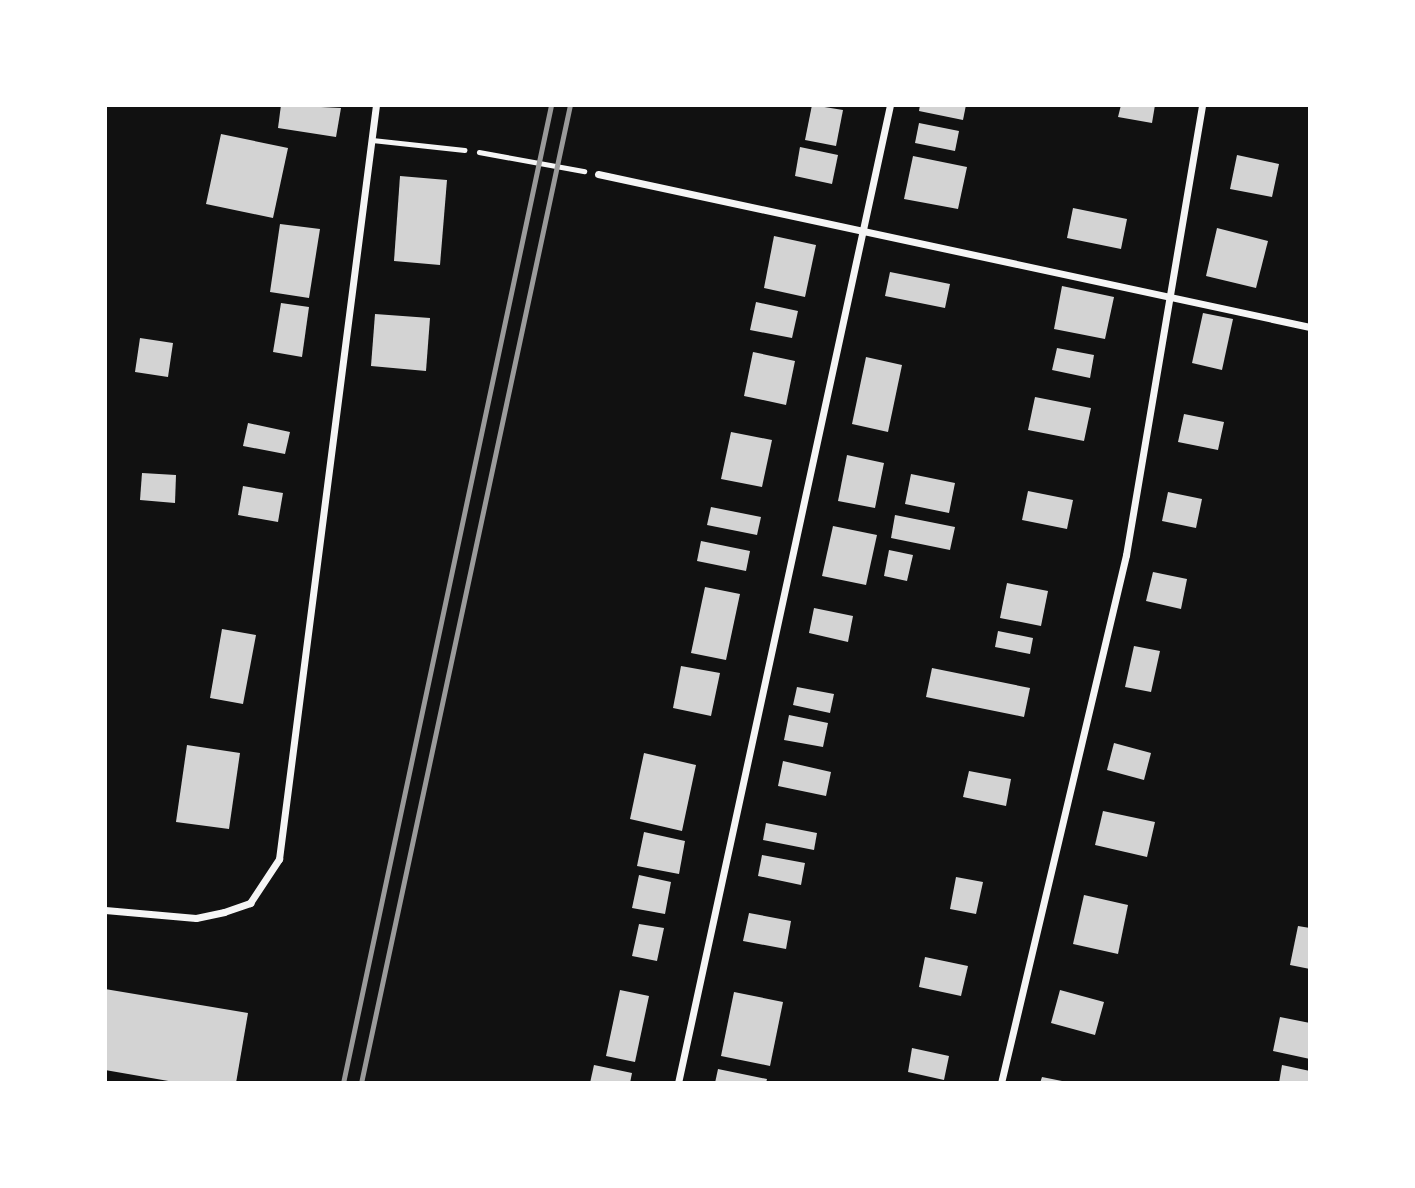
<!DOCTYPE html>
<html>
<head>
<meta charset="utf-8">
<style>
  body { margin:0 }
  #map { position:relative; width:1415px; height:1188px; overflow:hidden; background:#111; font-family:"PT Sans",sans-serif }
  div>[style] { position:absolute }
  .building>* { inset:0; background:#d3d3d3 }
  .path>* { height:4.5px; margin:-2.25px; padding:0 2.25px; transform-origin:2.25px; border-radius:2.25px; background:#f5f5f5 }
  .service>* { height:5px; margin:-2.5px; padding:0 2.5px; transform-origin:2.5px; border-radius:2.5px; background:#f5f5f5 }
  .minor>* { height:7px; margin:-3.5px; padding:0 3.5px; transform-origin:3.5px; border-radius:3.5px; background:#f5f5f5 }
  .rail>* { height:5px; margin:-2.5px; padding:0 2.5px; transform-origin:2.5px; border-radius:2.5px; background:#9a9a9a }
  span { translate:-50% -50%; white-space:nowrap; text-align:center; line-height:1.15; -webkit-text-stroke:5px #fff; paint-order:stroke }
  .frame { position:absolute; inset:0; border:107px solid #fff; pointer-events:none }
</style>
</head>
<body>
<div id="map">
  <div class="building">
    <div style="clip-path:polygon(281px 105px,341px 108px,336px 137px,278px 128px)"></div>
    <div style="clip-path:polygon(812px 105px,843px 110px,836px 146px,805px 140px)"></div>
    <div style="clip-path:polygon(920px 105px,966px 105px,963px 120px,919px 111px)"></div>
    <div style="clip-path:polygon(1121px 105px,1155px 105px,1152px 123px,1118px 117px)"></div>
    <div style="clip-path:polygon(919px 123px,959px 131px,955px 151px,915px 143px)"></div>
    <div style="clip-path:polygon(221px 134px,288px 148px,273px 218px,206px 204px)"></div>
    <div style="clip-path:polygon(800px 147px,838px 155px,832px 184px,795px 176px)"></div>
    <div style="clip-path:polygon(1237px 155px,1279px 164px,1272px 197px,1230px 189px)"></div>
    <div style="clip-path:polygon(913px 156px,967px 167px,958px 209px,904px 199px)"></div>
    <div style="clip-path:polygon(400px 176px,447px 180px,440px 265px,394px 261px)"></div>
    <div style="clip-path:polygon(1073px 208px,1127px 219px,1121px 249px,1067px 238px)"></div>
    <div style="clip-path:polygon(280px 224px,320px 229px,309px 298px,270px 292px)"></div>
    <div style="clip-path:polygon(1217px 228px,1268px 241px,1256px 288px,1206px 276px)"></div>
    <div style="clip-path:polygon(774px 236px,816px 245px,805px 297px,764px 288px)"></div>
    <div style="clip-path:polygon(890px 272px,950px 284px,945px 308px,885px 296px)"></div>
    <div style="clip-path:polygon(1062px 286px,1114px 297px,1105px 339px,1054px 329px)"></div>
    <div style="clip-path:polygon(756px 302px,798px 311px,792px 338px,750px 330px)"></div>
    <div style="clip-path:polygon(281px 303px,309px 307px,302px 357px,273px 352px)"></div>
    <div style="clip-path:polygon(1203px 313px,1233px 319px,1222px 370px,1192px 363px)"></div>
    <div style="clip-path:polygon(375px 314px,430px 318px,426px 371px,371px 366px)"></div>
    <div style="clip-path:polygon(140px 338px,173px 343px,168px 377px,135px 372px)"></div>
    <div style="clip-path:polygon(1057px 348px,1094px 355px,1090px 378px,1052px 370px)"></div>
    <div style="clip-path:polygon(753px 352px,795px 361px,786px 405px,744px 396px)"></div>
    <div style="clip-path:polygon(866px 357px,902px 365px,888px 432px,852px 424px)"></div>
    <div style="clip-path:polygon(1035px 397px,1091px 408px,1084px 441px,1028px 430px)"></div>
    <div style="clip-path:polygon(1184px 414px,1224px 422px,1218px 450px,1178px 442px)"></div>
    <div style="clip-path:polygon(248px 423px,290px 432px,285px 454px,243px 446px)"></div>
    <div style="clip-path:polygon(731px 432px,772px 440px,762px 487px,721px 479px)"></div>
    <div style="clip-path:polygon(847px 455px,884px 463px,875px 508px,838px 501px)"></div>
    <div style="clip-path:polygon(142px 473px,176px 475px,175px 503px,140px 500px)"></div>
    <div style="clip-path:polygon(911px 474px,955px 483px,949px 513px,905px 504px)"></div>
    <div style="clip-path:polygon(243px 486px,283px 493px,278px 522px,238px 515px)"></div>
    <div style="clip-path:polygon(1028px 491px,1073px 500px,1067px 529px,1022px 520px)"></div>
    <div style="clip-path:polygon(1168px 492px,1202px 499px,1196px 528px,1162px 521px)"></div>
    <div style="clip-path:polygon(711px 507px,761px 517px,757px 535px,707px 525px)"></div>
    <div style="clip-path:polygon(895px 515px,955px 527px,950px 550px,891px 538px)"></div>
    <div style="clip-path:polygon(833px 526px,877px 535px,866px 585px,822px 576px)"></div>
    <div style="clip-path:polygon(701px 541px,750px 551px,746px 571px,697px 561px)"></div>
    <div style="clip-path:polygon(889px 550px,913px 555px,907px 581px,884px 576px)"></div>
    <div style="clip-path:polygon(1153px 572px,1187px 579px,1181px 609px,1146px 601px)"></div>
    <div style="clip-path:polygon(1007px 583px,1048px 591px,1041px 626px,1000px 618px)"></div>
    <div style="clip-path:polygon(705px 587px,740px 594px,726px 660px,691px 653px)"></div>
    <div style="clip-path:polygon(814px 608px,853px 616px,848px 642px,809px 633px)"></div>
    <div style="clip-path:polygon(222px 629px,256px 635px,243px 704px,210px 698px)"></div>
    <div style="clip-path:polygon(998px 631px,1033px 638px,1030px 654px,995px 647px)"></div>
    <div style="clip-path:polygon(1134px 646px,1160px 651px,1151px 692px,1125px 687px)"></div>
    <div style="clip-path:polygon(681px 666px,720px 673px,711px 716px,673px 708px)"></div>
    <div style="clip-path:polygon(932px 668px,1030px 688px,1024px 717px,926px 697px)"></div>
    <div style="clip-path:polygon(797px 687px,834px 694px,830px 713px,793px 705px)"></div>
    <div style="clip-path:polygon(789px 715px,828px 723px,823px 747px,784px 740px)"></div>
    <div style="clip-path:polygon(1114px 743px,1151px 753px,1144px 780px,1107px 770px)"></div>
    <div style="clip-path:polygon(187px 745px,240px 753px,229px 829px,176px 822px)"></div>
    <div style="clip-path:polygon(644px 753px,696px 765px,682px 831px,630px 819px)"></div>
    <div style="clip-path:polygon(783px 761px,831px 772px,826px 796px,778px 786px)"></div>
    <div style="clip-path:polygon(969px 771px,1011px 779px,1006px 806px,963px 797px)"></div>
    <div style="clip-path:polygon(1103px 811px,1155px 822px,1147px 857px,1095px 845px)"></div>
    <div style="clip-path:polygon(766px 823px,817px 833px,814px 850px,763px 840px)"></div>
    <div style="clip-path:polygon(644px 832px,685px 841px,679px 874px,637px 866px)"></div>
    <div style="clip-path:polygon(762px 855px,805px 863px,801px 885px,758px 876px)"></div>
    <div style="clip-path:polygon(639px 875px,671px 882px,665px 914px,632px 908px)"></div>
    <div style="clip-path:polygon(956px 877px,983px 882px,976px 914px,950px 909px)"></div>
    <div style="clip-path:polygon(1084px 895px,1128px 905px,1118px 954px,1073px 944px)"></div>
    <div style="clip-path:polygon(749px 913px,791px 921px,786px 949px,743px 941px)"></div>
    <div style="clip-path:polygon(639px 924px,664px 928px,657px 961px,632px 956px)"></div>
    <div style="clip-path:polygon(1298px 926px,1310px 928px,1310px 969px,1290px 965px)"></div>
    <div style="clip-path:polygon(925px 957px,968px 966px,961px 996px,919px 987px)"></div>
    <div style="clip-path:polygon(105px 989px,248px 1013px,236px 1083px,180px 1083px,105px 1070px)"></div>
    <div style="clip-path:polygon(620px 990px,649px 996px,635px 1062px,606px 1056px)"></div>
    <div style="clip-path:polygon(1060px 990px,1104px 1002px,1095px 1035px,1051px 1023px)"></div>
    <div style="clip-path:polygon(734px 992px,783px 1002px,770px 1066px,721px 1056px)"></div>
    <div style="clip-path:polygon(1280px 1017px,1310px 1023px,1310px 1059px,1273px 1051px)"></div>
    <div style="clip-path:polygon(912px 1048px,949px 1056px,944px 1080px,908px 1072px)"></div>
    <div style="clip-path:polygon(594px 1065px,632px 1073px,630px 1083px,590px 1083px)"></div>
    <div style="clip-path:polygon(1282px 1065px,1310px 1071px,1309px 1083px,1279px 1083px)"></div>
    <div style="clip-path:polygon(718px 1069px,767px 1079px,766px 1083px,715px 1083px)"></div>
    <div style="clip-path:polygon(1042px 1077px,1067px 1082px,1066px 1083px,1040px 1083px)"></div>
  </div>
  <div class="path">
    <div style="left:479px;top:152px;width:107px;rotate:10.3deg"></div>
  </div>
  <div class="service">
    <div style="left:372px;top:140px;width:93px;rotate:6.2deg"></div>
  </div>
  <div class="minor">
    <div style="left:598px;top:174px;width:728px;rotate:12.13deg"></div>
    <div style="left:105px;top:910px;width:91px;rotate:5deg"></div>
    <div style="left:196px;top:918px;width:29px;rotate:-12deg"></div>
    <div style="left:224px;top:912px;width:28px;rotate:-19deg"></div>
    <div style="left:250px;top:903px;width:53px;rotate:-56.6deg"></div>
    <div style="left:279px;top:859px;width:760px;rotate:-82.67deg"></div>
    <div style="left:678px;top:1083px;width:1001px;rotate:-77.77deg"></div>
    <div style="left:1001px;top:1083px;width:543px;rotate:-76.68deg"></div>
    <div style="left:1126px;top:555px;width:456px;rotate:-80.4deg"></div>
  </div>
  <div class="rail">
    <div style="left:343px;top:1083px;width:1000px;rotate:-77.99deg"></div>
    <div style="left:361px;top:1083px;width:1000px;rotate:-77.94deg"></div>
  </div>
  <div class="frame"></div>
</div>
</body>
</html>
